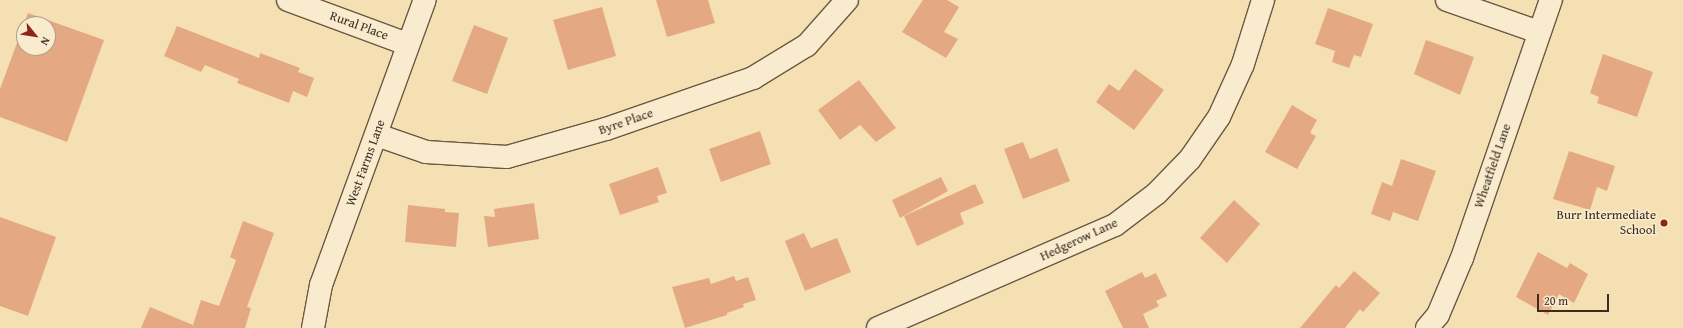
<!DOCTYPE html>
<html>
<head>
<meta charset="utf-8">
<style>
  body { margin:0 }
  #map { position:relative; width:1683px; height:328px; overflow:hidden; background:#f5e0b4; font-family:"Gentium Book Plus",serif }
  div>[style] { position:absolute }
  .building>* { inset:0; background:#e4a983 }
  .roads { filter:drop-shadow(1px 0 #6c5844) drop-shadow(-1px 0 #6c5844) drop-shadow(0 1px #6c5844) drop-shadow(0 -1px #6c5844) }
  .minor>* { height:22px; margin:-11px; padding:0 11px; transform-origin:11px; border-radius:11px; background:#f8ebce }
  .dots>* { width:11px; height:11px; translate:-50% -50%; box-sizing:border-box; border:2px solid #f8ebce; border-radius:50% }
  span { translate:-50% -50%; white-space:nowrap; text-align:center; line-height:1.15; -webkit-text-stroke:3px #f8ebce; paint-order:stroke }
  .street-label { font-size:13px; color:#3f2a1e }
  .poi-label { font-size:13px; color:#3f2a1e }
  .right { translate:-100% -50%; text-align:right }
  .north { position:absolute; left:16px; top:16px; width:40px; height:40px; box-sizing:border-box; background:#f8ebce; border:1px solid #ae9e88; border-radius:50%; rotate:120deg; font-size:11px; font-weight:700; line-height:16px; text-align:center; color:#3f2a1e }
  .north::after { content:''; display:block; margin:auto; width:14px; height:18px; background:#8f2418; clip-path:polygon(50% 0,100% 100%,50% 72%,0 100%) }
  .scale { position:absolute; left:1537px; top:294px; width:72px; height:18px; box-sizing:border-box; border:2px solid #3f2a1e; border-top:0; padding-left:5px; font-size:12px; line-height:14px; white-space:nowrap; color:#3f2a1e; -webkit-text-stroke:3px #f8ebce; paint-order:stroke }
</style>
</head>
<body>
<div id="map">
  <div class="building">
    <div style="clip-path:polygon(656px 0,708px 0,715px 23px,667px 37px)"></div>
    <div style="clip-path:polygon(923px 0,947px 0,959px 7px,944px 32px,958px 39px,946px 58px,902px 32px)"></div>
    <div style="clip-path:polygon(602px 7px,616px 56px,568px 70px,553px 20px)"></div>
    <div style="clip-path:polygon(1328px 8px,1373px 24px,1361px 57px,1354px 55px,1349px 68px,1332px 62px,1335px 51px,1315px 44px)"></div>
    <div style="clip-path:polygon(evenodd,28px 13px,104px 40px,67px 142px,0 117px,0 89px,28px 13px,24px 24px,48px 24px,48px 48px,24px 48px,24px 24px)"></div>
    <div style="clip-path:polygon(474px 25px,508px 38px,487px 94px,452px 81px)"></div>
    <div style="clip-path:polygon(177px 26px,259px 58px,260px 53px,300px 68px,298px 72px,314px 78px,307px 97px,293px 91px,289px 103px,237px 83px,239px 79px,205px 65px,201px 72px,164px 56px)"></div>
    <div style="clip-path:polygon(1426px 40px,1474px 57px,1460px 95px,1414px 74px)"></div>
    <div style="clip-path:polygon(1603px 54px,1653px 72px,1637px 117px,1597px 103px,1599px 97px,1590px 93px)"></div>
    <div style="clip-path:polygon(1135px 69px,1164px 90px,1134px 130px,1096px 102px,1109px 84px,1119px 91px)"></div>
    <div style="clip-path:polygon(859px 80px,896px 128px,876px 142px,860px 125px,840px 140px,818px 110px)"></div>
    <div style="clip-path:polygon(1292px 105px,1317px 120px,1310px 133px,1316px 136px,1297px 169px,1265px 152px)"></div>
    <div style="clip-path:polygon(760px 131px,771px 164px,721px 182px,709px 149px)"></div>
    <div style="clip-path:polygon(1023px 142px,1030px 159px,1057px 148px,1070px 181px,1023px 199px,1004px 149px)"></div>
    <div style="clip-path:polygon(1569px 151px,1615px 166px,1607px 191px,1597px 187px,1590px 210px,1553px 199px)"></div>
    <div style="clip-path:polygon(1401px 159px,1436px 171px,1418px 221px,1393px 212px,1390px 221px,1371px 214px,1382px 182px,1392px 186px)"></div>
    <div style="clip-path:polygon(658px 167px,667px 193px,657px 196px,659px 202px,620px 215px,609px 184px)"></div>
    <div style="clip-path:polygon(941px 177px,948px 191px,900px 218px,892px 200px)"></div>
    <div style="clip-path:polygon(975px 184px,984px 203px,960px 213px,964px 224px,917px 246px,904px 216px)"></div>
    <div style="clip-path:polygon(1234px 200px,1260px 224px,1227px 263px,1200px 238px)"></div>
    <div style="clip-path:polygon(534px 203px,539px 239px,488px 247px,484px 216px,495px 217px,494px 209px)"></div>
    <div style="clip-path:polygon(408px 205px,445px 209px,445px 212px,459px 213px,456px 247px,405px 242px)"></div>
    <div style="clip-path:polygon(0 217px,56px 237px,28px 316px,0 306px)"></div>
    <div style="clip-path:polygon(243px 221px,274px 233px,247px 307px,251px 308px,245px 328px,141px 328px,150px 307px,193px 325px,201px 300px,219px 306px,236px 260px,230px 257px)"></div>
    <div style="clip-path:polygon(804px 233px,811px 248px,837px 238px,851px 272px,805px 291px,785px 241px)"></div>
    <div style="clip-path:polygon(1538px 252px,1567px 268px,1570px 263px,1588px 274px,1574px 303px,1559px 294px,1548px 315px,1516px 297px)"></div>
    <div style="clip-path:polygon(1354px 271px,1380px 293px,1363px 312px,1360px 309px,1345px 328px,1300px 328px,1336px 285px,1339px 288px)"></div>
    <div style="clip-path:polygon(1142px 272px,1145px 278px,1156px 273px,1167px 296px,1156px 301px,1159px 306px,1143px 314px,1149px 328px,1123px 328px,1105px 291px)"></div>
    <div style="clip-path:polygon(734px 276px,736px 281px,748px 277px,756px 300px,743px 304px,744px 307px,727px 313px,727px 315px,685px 328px,672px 287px,709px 278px,711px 284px)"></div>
  </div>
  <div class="roads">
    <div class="minor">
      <div style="left:288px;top:0;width:127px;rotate:20.3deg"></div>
      <div style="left:1447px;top:0;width:97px;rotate:19.2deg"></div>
      <div style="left:377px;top:135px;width:52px;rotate:19.1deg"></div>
      <div style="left:426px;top:152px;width:81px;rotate:3.5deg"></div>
      <div style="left:507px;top:157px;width:103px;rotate:-15.8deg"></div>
      <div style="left:606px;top:129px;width:156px;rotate:-19.1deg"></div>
      <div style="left:753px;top:78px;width:63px;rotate:-31.4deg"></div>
      <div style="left:807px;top:45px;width:60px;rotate:-48.4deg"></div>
      <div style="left:313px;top:328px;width:44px;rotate:-79.5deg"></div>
      <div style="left:321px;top:285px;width:303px;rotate:-70deg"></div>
      <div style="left:878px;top:328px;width:258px;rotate:-23.5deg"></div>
      <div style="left:1115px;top:225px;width:53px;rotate:-37.3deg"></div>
      <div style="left:1157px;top:193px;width:47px;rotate:-45.9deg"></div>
      <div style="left:1190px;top:159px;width:51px;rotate:-55.4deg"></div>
      <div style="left:1219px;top:117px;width:58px;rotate:-65.6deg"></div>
      <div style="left:1243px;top:64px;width:67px;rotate:-72.6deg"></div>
      <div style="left:1427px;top:328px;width:17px;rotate:-50deg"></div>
      <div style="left:1438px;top:315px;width:62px;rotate:-67.2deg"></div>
      <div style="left:1462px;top:258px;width:273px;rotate:-71deg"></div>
    </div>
  </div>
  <div class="dots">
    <div style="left:1664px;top:223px;background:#8f2418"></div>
  </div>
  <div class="street-label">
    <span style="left:359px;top:26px;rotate:20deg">Rural Place</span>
    <span style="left:626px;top:122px;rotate:-19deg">Byre Place</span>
    <span style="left:366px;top:163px;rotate:-70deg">West Farms Lane</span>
    <span style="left:1493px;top:166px;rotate:-71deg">Wheatfield Lane</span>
    <span style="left:1079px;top:240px;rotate:-25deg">Hedgerow Lane</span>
  </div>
  <div class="poi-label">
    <span class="right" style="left:1656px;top:223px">Burr Intermediate<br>School</span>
  </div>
  <div class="north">N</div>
  <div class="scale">20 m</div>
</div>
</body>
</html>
